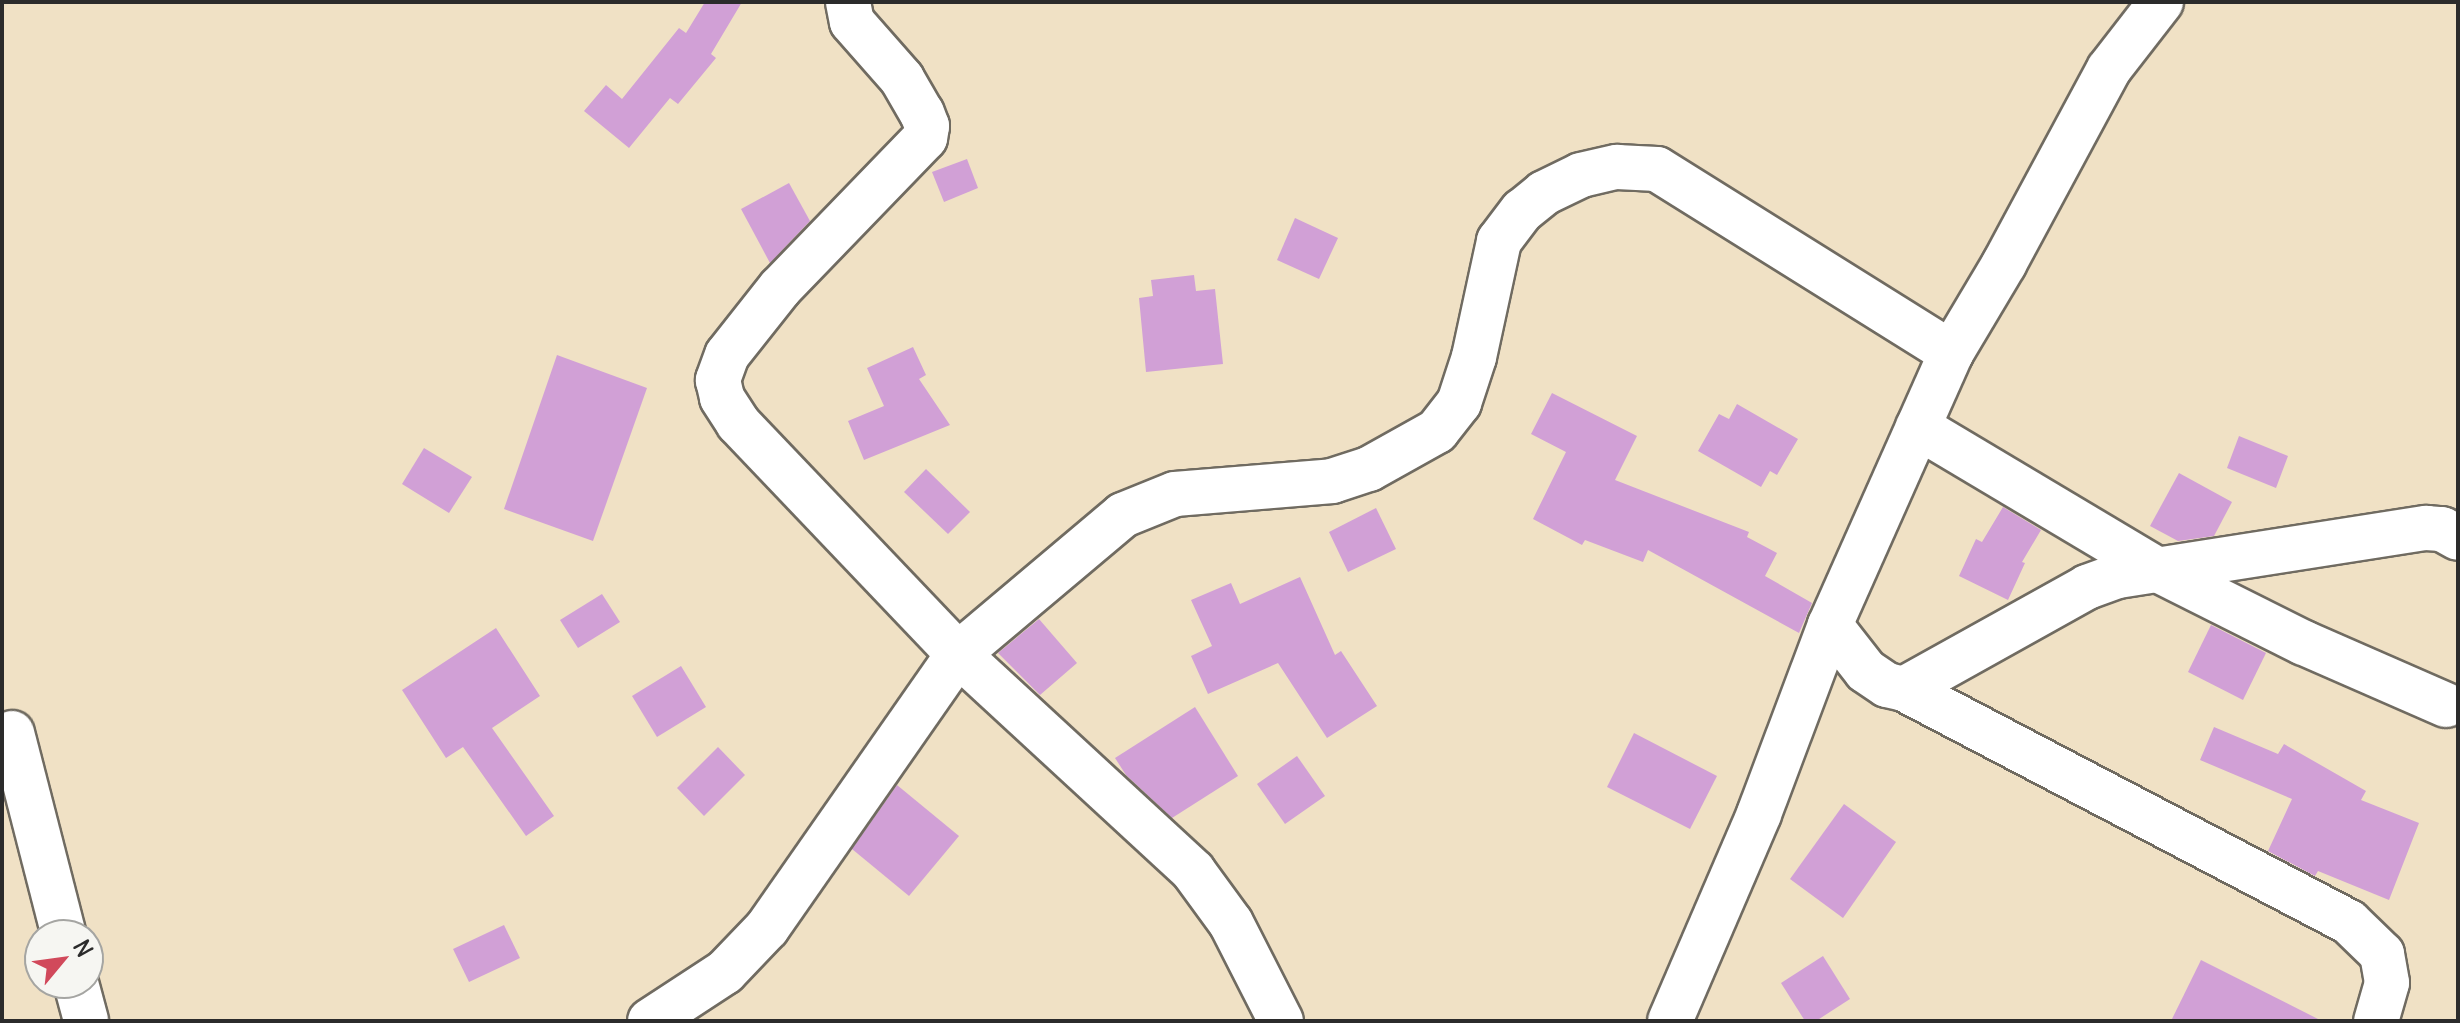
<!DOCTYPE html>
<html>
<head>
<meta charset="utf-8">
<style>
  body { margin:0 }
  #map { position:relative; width:2460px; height:1023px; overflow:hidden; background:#f0e1c5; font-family:Delius,sans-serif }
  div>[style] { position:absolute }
  .building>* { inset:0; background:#d1a0d6 }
  .roads { filter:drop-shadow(2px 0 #706b61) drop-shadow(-2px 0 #706b61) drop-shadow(0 2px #706b61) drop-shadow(0 -2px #706b61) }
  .minor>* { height:44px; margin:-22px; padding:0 22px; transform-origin:22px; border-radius:22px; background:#fff }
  span { translate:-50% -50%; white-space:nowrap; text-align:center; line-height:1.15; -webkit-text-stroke:7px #f6f6f2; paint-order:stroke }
  .frame { position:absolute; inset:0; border:4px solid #2b2b2b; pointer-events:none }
  .north { position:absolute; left:24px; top:919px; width:80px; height:80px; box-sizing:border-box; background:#f6f6f2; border:2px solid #a5a5a2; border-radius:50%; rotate:61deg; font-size:22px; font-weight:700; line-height:32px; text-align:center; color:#2b2b2b }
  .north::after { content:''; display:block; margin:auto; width:28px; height:36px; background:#d1495b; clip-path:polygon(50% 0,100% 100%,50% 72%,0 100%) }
</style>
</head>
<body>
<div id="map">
  <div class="building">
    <div style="clip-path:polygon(705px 2px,742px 2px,711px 54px,716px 58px,678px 104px,670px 98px,629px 148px,584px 111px,606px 85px,622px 99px,679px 28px,686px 33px)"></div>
    <div style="clip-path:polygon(967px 159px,978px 188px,944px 202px,932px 172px)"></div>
    <div style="clip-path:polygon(789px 183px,810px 221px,770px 263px,741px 209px)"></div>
    <div style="clip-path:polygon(1295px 218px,1338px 238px,1319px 279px,1277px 260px)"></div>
    <div style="clip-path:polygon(1194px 275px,1196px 291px,1215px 289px,1223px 364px,1146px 372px,1139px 298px,1153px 296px,1151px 280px)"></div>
    <div style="clip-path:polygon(913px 347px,926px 375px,919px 379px,950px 425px,864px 460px,848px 421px,884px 406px,867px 368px)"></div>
    <div style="clip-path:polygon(557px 355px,647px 388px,593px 541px,504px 509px)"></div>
    <div style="clip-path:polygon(1552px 393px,1637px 436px,1615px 480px,1749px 532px,1747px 537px,1777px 553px,1765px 576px,1812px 603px,1799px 633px,1648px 550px,1643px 562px,1585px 540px,1582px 545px,1533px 519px,1566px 452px,1531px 434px)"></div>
    <div style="clip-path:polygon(1737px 404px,1798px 439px,1777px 475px,1770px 471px,1761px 487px,1698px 451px,1719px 414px,1729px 419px)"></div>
    <div style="clip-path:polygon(2239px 436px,2288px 456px,2276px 488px,2227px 468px)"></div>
    <div style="clip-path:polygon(424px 448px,472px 477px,449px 513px,402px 484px)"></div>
    <div style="clip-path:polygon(926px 469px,970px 512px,948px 534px,904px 492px)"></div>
    <div style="clip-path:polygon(2179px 473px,2232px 502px,2214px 536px,2178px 541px,2150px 526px)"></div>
    <div style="clip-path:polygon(2003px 507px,2041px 530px,2022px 562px,2025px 563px,2008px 600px,1959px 576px,1976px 539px,1982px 542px)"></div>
    <div style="clip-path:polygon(1376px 508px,1396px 549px,1348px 572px,1329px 532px)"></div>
    <div style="clip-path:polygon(1300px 577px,1335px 655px,1341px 651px,1377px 706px,1327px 738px,1278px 663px,1208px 694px,1191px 656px,1212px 646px,1191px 600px,1231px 583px,1240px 604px)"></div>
    <div style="clip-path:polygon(602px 594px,620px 622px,578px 648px,560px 620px)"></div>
    <div style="clip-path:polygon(1039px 619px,1077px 663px,1040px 695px,998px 653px)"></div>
    <div style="clip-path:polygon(2211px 625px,2266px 653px,2243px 700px,2188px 672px)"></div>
    <div style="clip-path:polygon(496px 628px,540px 696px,492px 728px,554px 816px,526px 836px,463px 747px,446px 758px,402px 690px)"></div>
    <div style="clip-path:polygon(681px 666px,706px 707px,657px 737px,632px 696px)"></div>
    <div style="clip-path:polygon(1195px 707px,1238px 776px,1172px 818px,1126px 775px,1115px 758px)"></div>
    <div style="clip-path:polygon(2214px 727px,2278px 754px,2284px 744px,2366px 791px,2361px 800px,2419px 823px,2389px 900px,2318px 871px,2315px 876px,2268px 851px,2292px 799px,2200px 760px)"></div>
    <div style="clip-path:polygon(1634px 733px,1717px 776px,1690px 829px,1607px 787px)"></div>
    <div style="clip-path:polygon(718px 747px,745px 775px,704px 816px,677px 788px)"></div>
    <div style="clip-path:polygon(1297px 756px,1325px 796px,1285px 824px,1257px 784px)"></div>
    <div style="clip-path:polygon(897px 785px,959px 836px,909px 896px,852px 849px)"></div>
    <div style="clip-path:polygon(1844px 804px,1896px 842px,1843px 918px,1790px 879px)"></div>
    <div style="clip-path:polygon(504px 925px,520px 958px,469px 982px,453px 949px)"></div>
    <div style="clip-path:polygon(1823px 956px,1850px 999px,1816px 1021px,1805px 1021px,1781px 983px)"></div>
    <div style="clip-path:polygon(2201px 960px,2322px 1021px,2171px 1021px)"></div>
  </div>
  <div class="roads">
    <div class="minor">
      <div style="left:848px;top:2px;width:20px;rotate:79deg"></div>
      <div style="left:852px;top:22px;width:76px;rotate:48.7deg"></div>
      <div style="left:902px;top:79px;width:39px;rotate:60deg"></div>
      <div style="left:922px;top:113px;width:14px;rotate:69deg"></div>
      <div style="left:927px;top:126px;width:12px;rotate:99deg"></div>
      <div style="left:925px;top:138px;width:209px;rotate:134deg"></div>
      <div style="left:780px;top:288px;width:85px;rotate:128.3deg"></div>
      <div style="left:727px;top:355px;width:27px;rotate:110deg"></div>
      <div style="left:718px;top:380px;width:18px;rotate:77deg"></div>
      <div style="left:722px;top:398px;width:30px;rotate:57deg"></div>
      <div style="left:738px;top:423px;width:319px;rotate:46.4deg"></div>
      <div style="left:958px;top:654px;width:320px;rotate:42.7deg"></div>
      <div style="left:1193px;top:871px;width:64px;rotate:53.8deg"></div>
      <div style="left:1231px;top:923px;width:110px;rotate:63deg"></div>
      <div style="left:1918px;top:427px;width:277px;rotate:30.8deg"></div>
      <div style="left:2156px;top:569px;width:165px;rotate:26.6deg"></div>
      <div style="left:2304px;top:643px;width:155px;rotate:23.6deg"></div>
      <div style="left:1830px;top:625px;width:58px;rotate:52deg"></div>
      <div style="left:1866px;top:671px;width:25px;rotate:34deg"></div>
      <div style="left:1887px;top:685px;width:17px;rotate:13deg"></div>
      <div style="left:1904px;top:689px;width:210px;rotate:-29.1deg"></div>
      <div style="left:2087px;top:587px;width:33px;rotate:-20deg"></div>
      <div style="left:2118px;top:576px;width:312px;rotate:-8.9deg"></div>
      <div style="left:2426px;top:528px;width:16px;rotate:4deg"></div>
      <div style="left:2442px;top:529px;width:18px;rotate:29deg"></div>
      <div style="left:1904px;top:689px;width:502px;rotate:27.64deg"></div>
      <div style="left:2349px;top:922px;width:46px;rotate:44.1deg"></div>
      <div style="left:2382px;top:954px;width:29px;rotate:80deg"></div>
      <div style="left:2387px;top:983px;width:40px;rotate:106deg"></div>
      <div style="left:12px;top:733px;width:209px;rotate:75.6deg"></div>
      <div style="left:76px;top:983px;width:39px;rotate:75deg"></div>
      <div style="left:650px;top:1021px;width:90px;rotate:-33.2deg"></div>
      <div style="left:725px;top:972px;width:61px;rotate:-46.3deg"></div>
      <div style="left:767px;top:928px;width:334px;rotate:-55.1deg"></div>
      <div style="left:958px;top:654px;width:216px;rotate:-40.1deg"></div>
      <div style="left:1123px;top:515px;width:56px;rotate:-22deg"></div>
      <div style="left:1175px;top:494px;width:158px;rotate:-4.7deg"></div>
      <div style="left:1332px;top:481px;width:39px;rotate:-18deg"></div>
      <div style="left:1369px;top:469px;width:78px;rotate:-29.2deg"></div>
      <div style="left:1437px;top:431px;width:36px;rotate:-52deg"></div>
      <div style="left:1459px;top:403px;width:48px;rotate:-71.9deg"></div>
      <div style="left:1474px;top:357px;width:119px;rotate:-77.8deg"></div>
      <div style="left:1499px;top:241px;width:38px;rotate:-53deg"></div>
      <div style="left:1522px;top:211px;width:28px;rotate:-39deg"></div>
      <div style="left:1544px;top:193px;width:41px;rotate:-25.9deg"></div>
      <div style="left:1581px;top:175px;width:37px;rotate:-13deg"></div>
      <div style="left:1617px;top:167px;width:40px;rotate:2.9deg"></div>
      <div style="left:1657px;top:169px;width:347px;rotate:32deg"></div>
      <div style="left:1670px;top:1021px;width:225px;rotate:-66.7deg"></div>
      <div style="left:1759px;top:814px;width:202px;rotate:-69.4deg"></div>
      <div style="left:1830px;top:625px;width:298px;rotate:-66deg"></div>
      <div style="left:1951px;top:353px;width:104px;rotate:-59.2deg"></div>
      <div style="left:2004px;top:264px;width:221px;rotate:-61.7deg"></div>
      <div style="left:2109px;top:69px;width:85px;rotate:-52.2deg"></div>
    </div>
  </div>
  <div class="frame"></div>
  <div class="north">N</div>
</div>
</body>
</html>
